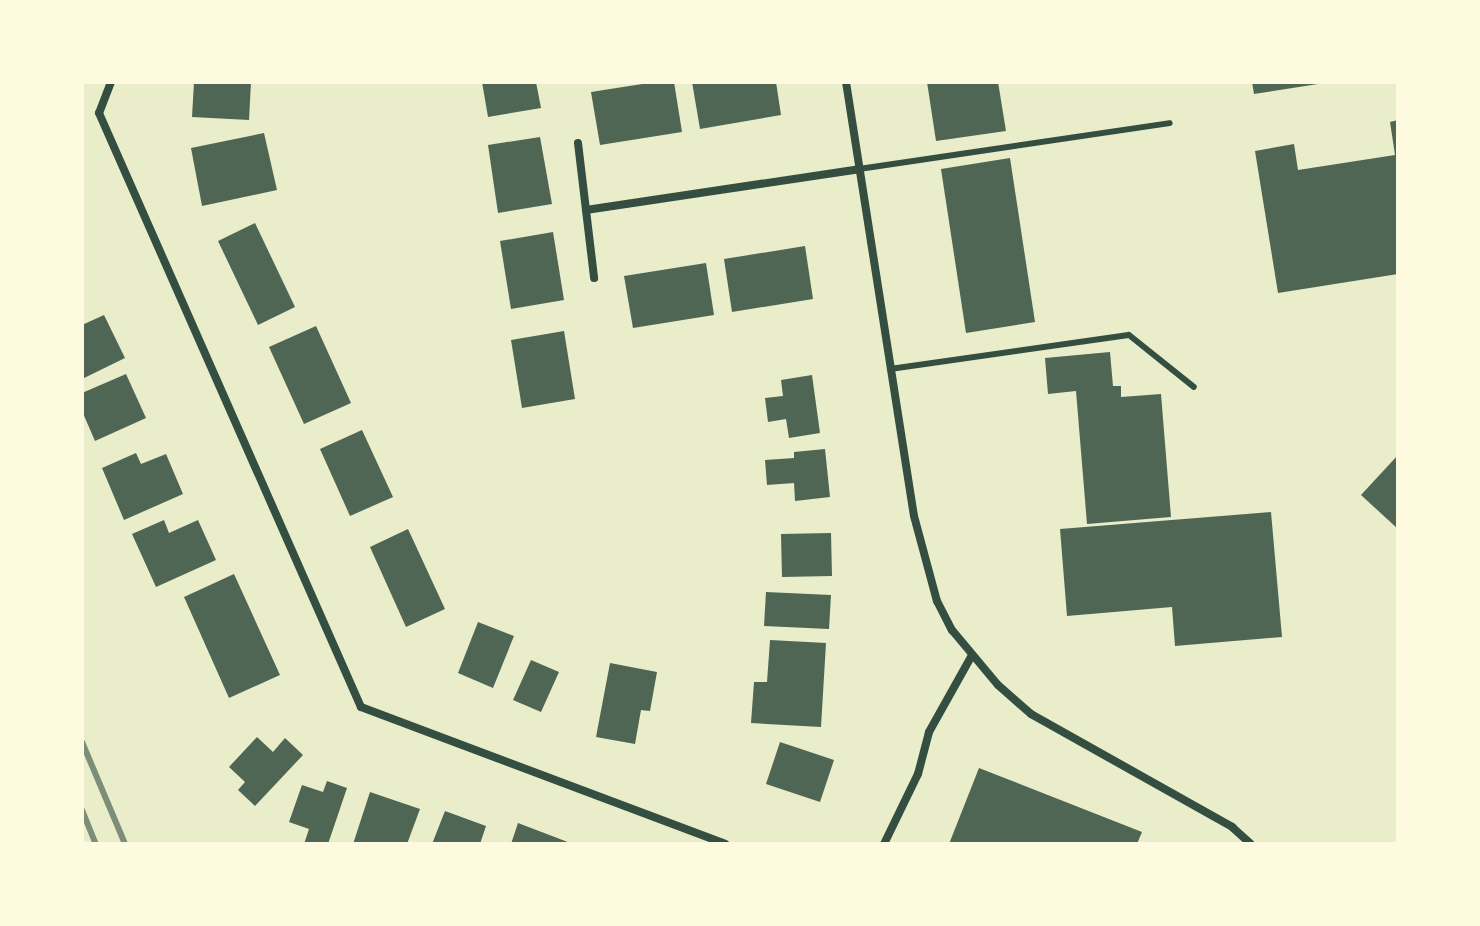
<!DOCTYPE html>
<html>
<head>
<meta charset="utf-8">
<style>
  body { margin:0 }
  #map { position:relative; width:1480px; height:926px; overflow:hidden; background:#e9edc9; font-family:"IBM Plex Serif",serif }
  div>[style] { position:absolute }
  .building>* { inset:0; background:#4f6655 }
  .service>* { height:6px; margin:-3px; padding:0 3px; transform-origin:3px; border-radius:3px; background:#344e41 }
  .minor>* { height:8px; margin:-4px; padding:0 4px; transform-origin:4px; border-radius:4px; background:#344e41 }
  .rail>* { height:6px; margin:-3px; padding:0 3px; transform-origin:3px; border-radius:3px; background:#7c8e77 }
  span { translate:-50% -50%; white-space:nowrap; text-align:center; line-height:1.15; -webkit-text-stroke:8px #fefae0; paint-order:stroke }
  .frame { position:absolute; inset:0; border:84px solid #fefae0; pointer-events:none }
</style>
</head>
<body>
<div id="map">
  <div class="building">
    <div style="clip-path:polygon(194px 82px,251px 82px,249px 120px,192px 117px)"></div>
    <div style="clip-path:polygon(482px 82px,536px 82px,541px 108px,488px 117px)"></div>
    <div style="clip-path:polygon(655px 82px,674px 82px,682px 132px,600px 145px,591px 92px)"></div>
    <div style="clip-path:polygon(692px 82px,776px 82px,781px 115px,700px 129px)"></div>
    <div style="clip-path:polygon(927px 82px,998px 82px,1006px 131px,936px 141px)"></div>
    <div style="clip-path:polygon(1252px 82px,1318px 82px,1318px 84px,1254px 94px)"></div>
    <div style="clip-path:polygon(1398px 120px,1398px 274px,1278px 293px,1255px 151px,1294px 144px,1298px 170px,1395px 155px,1390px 122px)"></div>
    <div style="clip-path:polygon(264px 133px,277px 190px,202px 206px,191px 148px)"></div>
    <div style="clip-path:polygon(540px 137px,552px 204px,498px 213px,488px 145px)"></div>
    <div style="clip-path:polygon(1010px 158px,1035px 322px,966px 333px,941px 169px)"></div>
    <div style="clip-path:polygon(255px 223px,295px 307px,258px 325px,218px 241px)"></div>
    <div style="clip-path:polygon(553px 232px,564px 300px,511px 309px,500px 241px)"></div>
    <div style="clip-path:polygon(805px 246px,813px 299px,732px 312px,724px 259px)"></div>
    <div style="clip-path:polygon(706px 263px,714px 315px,633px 328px,624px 276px)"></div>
    <div style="clip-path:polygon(104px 315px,125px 358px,82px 379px,82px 325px)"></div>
    <div style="clip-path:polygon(316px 326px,351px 403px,304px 424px,269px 347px)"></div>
    <div style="clip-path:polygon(564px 331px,575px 399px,522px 408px,511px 340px)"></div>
    <div style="clip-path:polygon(1110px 352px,1113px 386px,1121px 386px,1121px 397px,1161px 394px,1171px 517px,1087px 524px,1076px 391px,1048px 394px,1045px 358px)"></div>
    <div style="clip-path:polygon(126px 374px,146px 418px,95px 441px,82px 411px,82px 393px)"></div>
    <div style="clip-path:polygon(812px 375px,820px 433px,789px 438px,786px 419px,768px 422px,765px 398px,783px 396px,781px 380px)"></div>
    <div style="clip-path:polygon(362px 430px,393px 497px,350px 516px,320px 449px)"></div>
    <div style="clip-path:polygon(825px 449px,830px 497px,795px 501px,794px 483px,767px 485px,765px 460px,794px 458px,794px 452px)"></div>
    <div style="clip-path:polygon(136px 453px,141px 464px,166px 454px,183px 494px,124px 520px,102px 468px)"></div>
    <div style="clip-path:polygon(1398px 455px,1398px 529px,1361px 495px)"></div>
    <div style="clip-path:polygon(1271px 512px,1282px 637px,1175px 646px,1172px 607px,1067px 616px,1060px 529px)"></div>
    <div style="clip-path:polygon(164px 520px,169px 533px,198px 520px,216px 560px,156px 587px,132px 534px)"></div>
    <div style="clip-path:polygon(408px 529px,445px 609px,406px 627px,370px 547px)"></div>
    <div style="clip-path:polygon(831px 533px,832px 576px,782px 577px,781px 534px)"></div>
    <div style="clip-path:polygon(234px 574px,280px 675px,229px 698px,184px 597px)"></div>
    <div style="clip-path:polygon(766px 592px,831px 595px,829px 629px,764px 626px)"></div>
    <div style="clip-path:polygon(478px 622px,514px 636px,493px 688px,458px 673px)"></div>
    <div style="clip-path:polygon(770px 640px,826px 643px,821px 727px,751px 723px,754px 682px,767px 682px)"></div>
    <div style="clip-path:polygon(531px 660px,559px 672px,541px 712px,513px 700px)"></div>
    <div style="clip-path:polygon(610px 663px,657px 672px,650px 711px,641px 710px,635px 744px,596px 737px)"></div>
    <div style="clip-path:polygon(257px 737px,273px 752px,285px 738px,303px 755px,255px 806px,238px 790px,245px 782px,229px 767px)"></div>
    <div style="clip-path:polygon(780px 742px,834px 760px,820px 802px,766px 784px)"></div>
    <div style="clip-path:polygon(979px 768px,1142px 832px,1137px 844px,949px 844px)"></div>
    <div style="clip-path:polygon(327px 781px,347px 788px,328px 844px,304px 844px,309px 829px,289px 822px,302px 785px,323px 792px)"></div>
    <div style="clip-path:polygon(370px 792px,420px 809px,407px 844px,353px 844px)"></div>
    <div style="clip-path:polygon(445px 811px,486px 826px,480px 844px,432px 844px)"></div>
    <div style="clip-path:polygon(518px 823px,573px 844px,511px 844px)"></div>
  </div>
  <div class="service">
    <div style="left:859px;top:169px;width:314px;rotate:-8.4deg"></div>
    <div style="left:890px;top:369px;width:241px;rotate:-8.1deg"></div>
    <div style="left:1129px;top:335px;width:83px;rotate:38.7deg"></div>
  </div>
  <div class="minor">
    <div style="left:111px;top:82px;width:33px;rotate:111deg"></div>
    <div style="left:99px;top:113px;width:649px;rotate:66.2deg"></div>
    <div style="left:361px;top:707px;width:389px;rotate:20.6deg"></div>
    <div style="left:846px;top:82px;width:439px;rotate:81.1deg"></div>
    <div style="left:914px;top:516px;width:88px;rotate:74.9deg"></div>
    <div style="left:937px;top:601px;width:33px;rotate:63deg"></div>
    <div style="left:952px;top:630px;width:72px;rotate:50.1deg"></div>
    <div style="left:998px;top:685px;width:44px;rotate:41.3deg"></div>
    <div style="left:1031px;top:714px;width:231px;rotate:29.3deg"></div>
    <div style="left:1232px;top:827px;width:25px;rotate:42deg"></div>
    <div style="left:578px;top:143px;width:136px;rotate:83.2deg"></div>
    <div style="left:586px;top:210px;width:276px;rotate:-8.5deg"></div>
    <div style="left:884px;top:844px;width:78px;rotate:-64.1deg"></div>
    <div style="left:918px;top:774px;width:43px;rotate:-75.3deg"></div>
    <div style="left:929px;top:732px;width:86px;rotate:-60.8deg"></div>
  </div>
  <div class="rail">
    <div style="left:82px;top:742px;width:111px;rotate:67.1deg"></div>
    <div style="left:82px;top:810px;width:37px;rotate:68deg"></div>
  </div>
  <div class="frame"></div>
</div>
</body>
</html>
